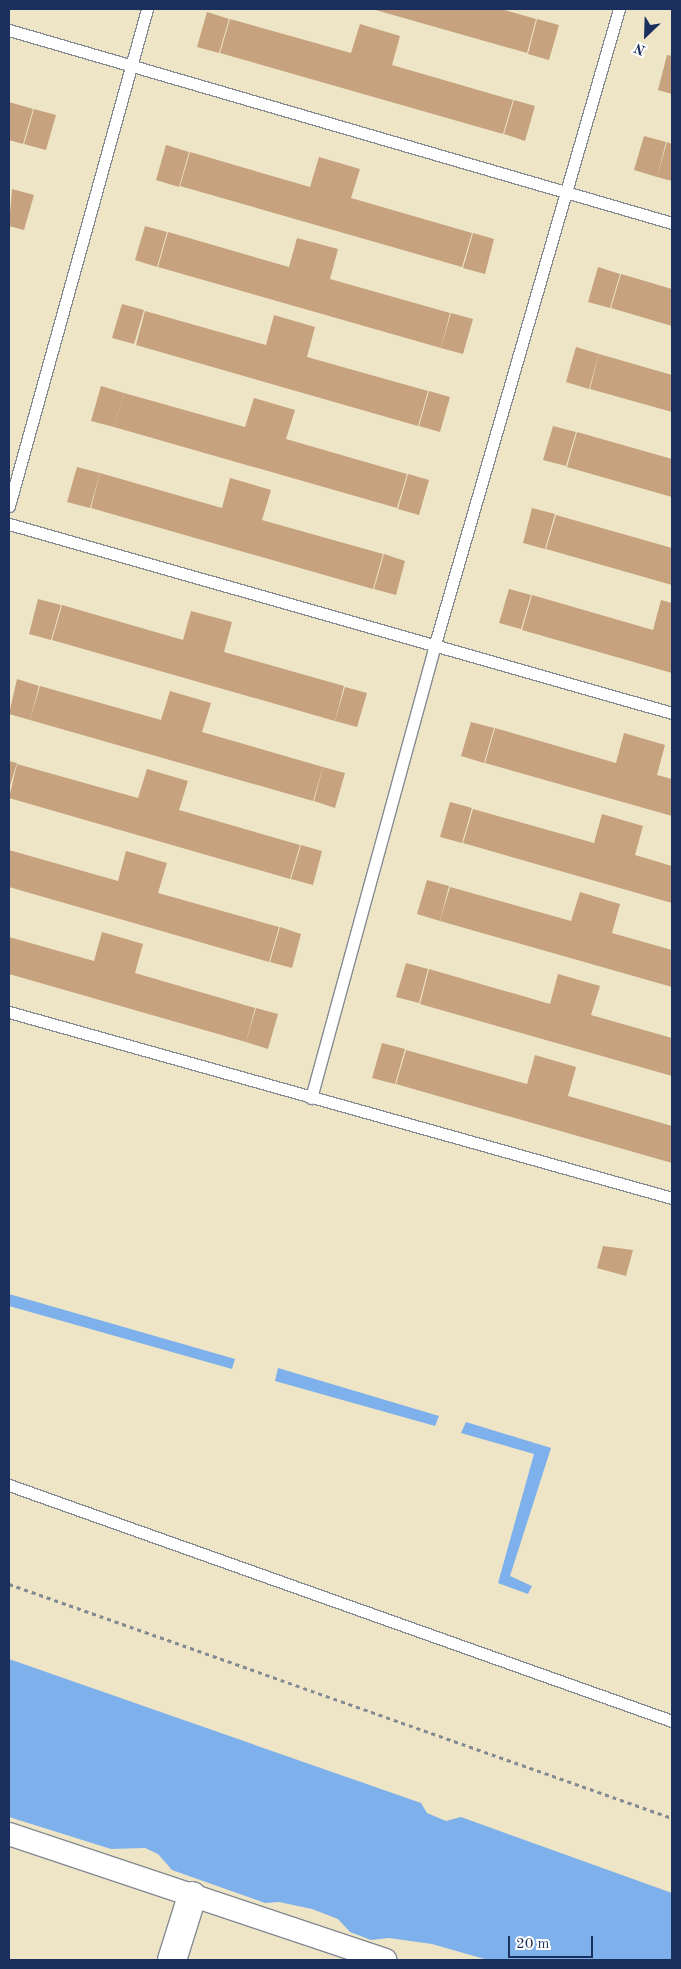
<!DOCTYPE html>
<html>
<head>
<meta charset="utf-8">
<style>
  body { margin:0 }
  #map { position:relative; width:681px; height:1969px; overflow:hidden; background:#eee5c7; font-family:"Old Standard TT",serif }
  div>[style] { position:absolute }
  .water>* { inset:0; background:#7eb1eb }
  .building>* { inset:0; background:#c6a27e }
  .path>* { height:3px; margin-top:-1.5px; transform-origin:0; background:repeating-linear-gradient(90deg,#848a92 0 4px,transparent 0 8px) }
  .roads { filter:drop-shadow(1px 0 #848a92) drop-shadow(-1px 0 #848a92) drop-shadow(0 1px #848a92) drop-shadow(0 -1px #848a92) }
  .service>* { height:11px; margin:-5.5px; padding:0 5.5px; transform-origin:5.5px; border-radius:5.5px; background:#fff }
  .minor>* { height:22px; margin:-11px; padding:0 11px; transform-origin:11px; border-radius:11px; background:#fff }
  .tertiary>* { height:28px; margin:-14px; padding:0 14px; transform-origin:14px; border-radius:14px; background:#fff }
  span { translate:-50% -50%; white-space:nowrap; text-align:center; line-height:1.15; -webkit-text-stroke:4px #fff; paint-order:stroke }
  .frame { position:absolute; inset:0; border:10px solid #1b2f5e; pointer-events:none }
  .north { position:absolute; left:621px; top:10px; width:50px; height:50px; -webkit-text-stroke:4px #fff; paint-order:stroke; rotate:204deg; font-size:14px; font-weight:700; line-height:20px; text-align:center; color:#1b2f5e }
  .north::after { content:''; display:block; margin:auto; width:18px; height:22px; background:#1b2f5e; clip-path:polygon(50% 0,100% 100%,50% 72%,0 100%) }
  .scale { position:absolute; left:508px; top:1936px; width:85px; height:22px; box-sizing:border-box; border:2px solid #1b2f5e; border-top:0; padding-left:6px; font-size:15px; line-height:18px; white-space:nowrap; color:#1b2f5e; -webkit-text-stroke:4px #fff; paint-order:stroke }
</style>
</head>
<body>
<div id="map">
  <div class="water">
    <div style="clip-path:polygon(9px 1294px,235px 1359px,232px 1369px,9px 1306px)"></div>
    <div style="clip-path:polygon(278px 1368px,439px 1416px,435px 1426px,275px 1381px)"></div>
    <div style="clip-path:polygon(466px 1422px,551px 1448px,510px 1576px,532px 1586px,528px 1594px,498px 1583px,534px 1454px,461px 1433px)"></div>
    <div style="clip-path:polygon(9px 1659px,421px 1803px,427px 1813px,446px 1821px,461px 1817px,672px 1893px,672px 1960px,488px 1960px,432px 1944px,389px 1938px,371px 1940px,350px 1932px,338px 1919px,312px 1909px,279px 1902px,265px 1903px,172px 1870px,158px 1854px,145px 1848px,111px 1849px,9px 1817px)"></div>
  </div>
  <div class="building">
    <div style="clip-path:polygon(372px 9px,501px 9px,536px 19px,527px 53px)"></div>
    <div style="clip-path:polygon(207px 12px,229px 19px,219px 53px,197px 47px)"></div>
    <div style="clip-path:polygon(230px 19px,351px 53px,360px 24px,400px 36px,392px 65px,513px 100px,503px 134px,220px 53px)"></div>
    <div style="clip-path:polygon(537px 19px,559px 25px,549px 60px,528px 54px)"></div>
    <div style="clip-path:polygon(667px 55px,672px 56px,672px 94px,658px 90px)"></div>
    <div style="clip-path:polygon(514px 100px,535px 106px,525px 141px,504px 134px)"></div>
    <div style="clip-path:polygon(9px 102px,33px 109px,23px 144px,9px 140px)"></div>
    <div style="clip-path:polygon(34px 109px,56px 115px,46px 150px,24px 144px)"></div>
    <div style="clip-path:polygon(644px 136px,666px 142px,657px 177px,634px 170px)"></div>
    <div style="clip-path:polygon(667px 142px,672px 144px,672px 181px,657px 177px)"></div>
    <div style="clip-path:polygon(166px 145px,189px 152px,179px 187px,156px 180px)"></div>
    <div style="clip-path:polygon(190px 152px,310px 187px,319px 157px,360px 169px,351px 198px,472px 233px,462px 267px,180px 186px)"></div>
    <div style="clip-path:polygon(12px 189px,34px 195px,24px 230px,9px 226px)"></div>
    <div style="clip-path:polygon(145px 226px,167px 232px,157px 267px,135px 260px)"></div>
    <div style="clip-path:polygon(168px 232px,289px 267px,297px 238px,338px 249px,330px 279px,450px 313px,441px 348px,158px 267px)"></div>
    <div style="clip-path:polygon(473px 233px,494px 239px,485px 274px,463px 268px)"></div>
    <div style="clip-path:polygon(598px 267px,620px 274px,610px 308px,588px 302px)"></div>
    <div style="clip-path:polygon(621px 274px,672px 289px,672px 326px,611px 308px)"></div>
    <div style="clip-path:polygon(122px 304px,144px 310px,134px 344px,112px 338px)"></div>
    <div style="clip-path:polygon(145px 311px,266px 345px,274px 315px,315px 327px,307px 357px,428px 391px,418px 426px,136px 345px)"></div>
    <div style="clip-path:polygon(451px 313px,473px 319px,463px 354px,441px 348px)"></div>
    <div style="clip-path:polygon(576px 347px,599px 354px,589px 389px,566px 382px)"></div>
    <div style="clip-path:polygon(599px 354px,672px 375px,672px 412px,590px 389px)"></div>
    <div style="clip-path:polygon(101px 386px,124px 393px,114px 427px,91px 421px)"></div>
    <div style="clip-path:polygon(429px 391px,450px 397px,440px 432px,419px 426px)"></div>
    <div style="clip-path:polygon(124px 393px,245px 427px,254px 398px,295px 410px,286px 439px,407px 474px,397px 508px,114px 427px)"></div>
    <div style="clip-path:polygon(553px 426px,576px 432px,566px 466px,543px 460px)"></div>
    <div style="clip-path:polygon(577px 432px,672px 459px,672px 497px,567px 467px)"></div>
    <div style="clip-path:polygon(77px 467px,100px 473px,90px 508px,67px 502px)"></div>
    <div style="clip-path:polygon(100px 473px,222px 508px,230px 478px,271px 490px,262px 520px,383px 554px,373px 589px,91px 508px)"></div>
    <div style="clip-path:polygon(408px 474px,429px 480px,419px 515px,398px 509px)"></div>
    <div style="clip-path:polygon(532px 508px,555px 514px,545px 549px,523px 543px)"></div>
    <div style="clip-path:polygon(556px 515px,672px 548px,672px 585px,546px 549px)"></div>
    <div style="clip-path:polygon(384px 554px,405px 561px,396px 595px,374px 589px)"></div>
    <div style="clip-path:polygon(509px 589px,531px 595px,521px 629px,499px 623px)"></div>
    <div style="clip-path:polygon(532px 595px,653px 630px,661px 600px,672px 603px,672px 673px,522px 630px)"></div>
    <div style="clip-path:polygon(38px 599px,61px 605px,51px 640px,29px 634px)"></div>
    <div style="clip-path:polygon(62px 605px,183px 640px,191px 611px,232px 622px,224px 652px,344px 686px,335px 721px,52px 640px)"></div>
    <div style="clip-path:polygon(17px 679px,39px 686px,30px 720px,9px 714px)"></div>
    <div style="clip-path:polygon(40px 686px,161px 720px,170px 691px,211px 703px,202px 732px,323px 767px,313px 801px,30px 720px)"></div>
    <div style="clip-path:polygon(345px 687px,367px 693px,357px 727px,335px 721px)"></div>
    <div style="clip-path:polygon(471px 722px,494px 728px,484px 763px,461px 756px)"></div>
    <div style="clip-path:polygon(495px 728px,616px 763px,624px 733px,665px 745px,657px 775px,672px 779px,672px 816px,485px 763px)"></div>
    <div style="clip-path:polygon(9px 761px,17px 763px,9px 789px)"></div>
    <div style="clip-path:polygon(17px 764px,138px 798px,147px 769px,188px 781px,179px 810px,300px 845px,290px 879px,9px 798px)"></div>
    <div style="clip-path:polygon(323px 767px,345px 773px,335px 808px,314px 801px)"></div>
    <div style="clip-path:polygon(450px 802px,472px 808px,462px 843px,440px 837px)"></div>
    <div style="clip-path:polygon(473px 809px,594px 843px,602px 814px,643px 826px,635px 855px,672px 866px,672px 903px,463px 843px)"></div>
    <div style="clip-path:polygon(301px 845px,322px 851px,313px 885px,291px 879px)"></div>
    <div style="clip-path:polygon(9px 850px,118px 881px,126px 851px,167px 863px,158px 893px,279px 927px,269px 962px,9px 887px)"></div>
    <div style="clip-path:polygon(427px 880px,449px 886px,440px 921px,417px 914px)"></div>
    <div style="clip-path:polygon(450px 887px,571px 921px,580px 892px,620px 904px,612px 933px,672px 950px,672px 987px,440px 921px)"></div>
    <div style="clip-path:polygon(280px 927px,301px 934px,292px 968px,270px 962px)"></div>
    <div style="clip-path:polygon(102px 932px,143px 944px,135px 973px,255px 1008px,246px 1042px,9px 974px,9px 937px,94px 961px)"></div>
    <div style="clip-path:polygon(406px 963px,428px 969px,419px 1003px,396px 997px)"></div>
    <div style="clip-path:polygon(429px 969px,550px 1004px,558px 974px,600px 986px,591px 1015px,672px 1038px,672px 1076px,420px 1004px)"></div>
    <div style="clip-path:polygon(256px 1008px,278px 1014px,268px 1049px,246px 1042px)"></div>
    <div style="clip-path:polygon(382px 1043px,405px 1049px,395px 1084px,372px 1078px)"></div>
    <div style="clip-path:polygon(406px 1050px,527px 1084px,535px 1055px,576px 1067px,568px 1096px,672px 1126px,672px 1163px,396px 1084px)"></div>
    <div style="clip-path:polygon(603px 1246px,633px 1250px,626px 1276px,597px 1268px)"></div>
  </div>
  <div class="path">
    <div style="left:9px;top:1584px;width:703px;rotate:19.44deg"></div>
  </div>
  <div class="roads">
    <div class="service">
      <div style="left:9px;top:30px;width:691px;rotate:16.23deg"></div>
      <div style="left:9px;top:506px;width:516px;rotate:-74.48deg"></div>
      <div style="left:9px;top:524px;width:689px;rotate:15.91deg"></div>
      <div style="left:9px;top:1012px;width:689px;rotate:15.67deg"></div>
      <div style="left:311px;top:1098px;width:471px;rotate:-74.7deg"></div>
      <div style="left:435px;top:644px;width:661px;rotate:-73.84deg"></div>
      <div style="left:9px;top:1485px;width:704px;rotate:19.59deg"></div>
    </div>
    <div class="minor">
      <div style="left:9px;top:1834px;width:397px;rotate:18.5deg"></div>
    </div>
    <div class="tertiary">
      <div style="left:172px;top:1960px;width:67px;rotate:-72.6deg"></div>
    </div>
  </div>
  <div class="frame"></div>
  <div class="north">N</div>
  <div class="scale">20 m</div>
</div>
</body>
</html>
